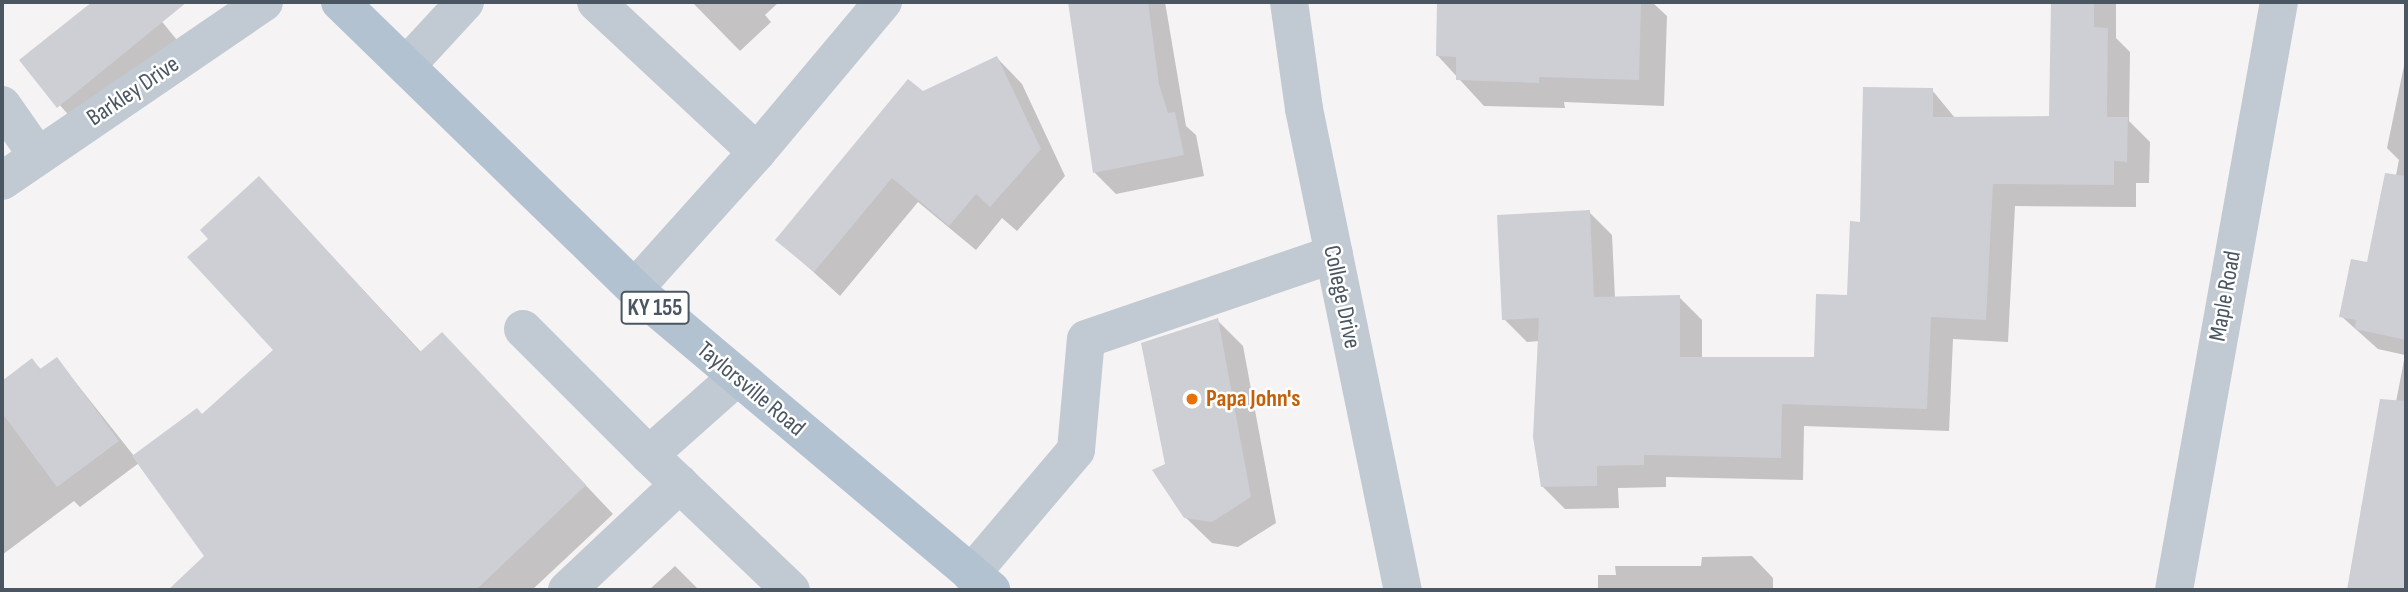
<!DOCTYPE html>
<html>
<head>
<meta charset="utf-8">
<style>
  body { margin:0 }
  #map { position:relative; width:2408px; height:592px; overflow:hidden; background:#f5f3f3; font-family:"Sofia Sans Condensed",sans-serif }
  div>[style] { position:absolute }
  .shadow>* { inset:0; background:#0003 }
  .building>* { inset:0; background:#cdcfd5 }
  .minor>* { height:38px; margin:-19px; padding:0 19px; transform-origin:19px; border-radius:19px; background:#c1cad2 }
  .major>* { height:38px; margin:-19px; padding:0 19px; transform-origin:19px; border-radius:19px; background:#b3c2d1 }
  .dots>* { width:19px; height:19px; translate:-50% -50%; box-sizing:border-box; border:4px solid #fff; border-radius:50% }
  span { translate:-50% -50%; white-space:nowrap; text-align:center; line-height:1.15; -webkit-text-stroke:5px #fff; paint-order:stroke }
  .shield-label span { padding:2px 5px; background:#fff; border:2px solid; border-radius:5px; -webkit-text-stroke-width:0 }
  .shield-label { font-size:23px; color:#4a5661; font-weight:700 }
  .street-label { font-size:24px; color:#4a5661 }
  .food-label { font-size:24px; color:#c56008; font-weight:700 }
  .left { translate:0 -50%; text-align:left }
  .frame { position:absolute; inset:0; border:4px solid #4a5661; pointer-events:none }
</style>
</head>
<body>
<div id="map">
  <div class="shadow">
    <div style="clip-path:polygon(95px 2px,146px 2px,181px 45px,80px 128px,21px 61px)"></div>
    <div style="clip-path:polygon(692px 2px,779px 2px,765px 15px,771px 22px,740px 51px)"></div>
    <div style="clip-path:polygon(1070px 2px,1165px 2px,1186px 126px,1196px 135px,1204px 176px,1116px 194px,1095px 173px)"></div>
    <div style="clip-path:polygon(1439px 2px,1652px 2px,1667px 16px,1664px 106px,1564px 102px,1565px 108px,1484px 106px,1437px 55px)"></div>
    <div style="clip-path:polygon(2052px 2px,2116px 2px,2116px 38px,2130px 52px,2129px 121px,2150px 142px,2149px 183px,2136px 183px,2136px 207px,2015px 206px,2008px 342px,1953px 339px,1949px 431px,1804px 426px,1803px 480px,1666px 477px,1666px 487px,1618px 488px,1619px 508px,1565px 509px,1542px 486px,1540px 341px,1527px 342px,1504px 319px,1589px 212px,1612px 235px,1615px 298px,1679px 297px,1702px 320px,1702px 358px,1816px 359px,1849px 297px,1861px 223px,1932px 90px,1955px 118px,2051px 118px)"></div>
    <div style="clip-path:polygon(2406px 56px,2406px 590px,2349px 590px,2362px 504px,2381px 480px,2405px 355px,2378px 349px,2341px 316px,2368px 265px,2380px 256px,2399px 160px,2387px 148px)"></div>
    <div style="clip-path:polygon(997px 58px,1022px 84px,1065px 176px,1017px 231px,1002px 218px,976px 250px,918px 202px,840px 296px,777px 239px)"></div>
    <div style="clip-path:polygon(259px 178px,422px 353px,469px 362px,613px 514px,532px 590px,171px 590px,206px 556px,139px 463px,80px 507px,74px 501px,2px 555px,2px 381px,32px 361px,42px 370px,57px 359px,134px 456px,203px 416px,275px 351px,211px 239px)"></div>
    <div style="clip-path:polygon(1217px 320px,1243px 346px,1276px 523px,1238px 547px,1212px 543px,1185px 517px,1167px 465px)"></div>
    <div style="clip-path:polygon(1752px 556px,1773px 578px,1773px 590px,1598px 590px,1598px 575px,1616px 575px,1615px 566px,1701px 566px,1702px 557px)"></div>
    <div style="clip-path:polygon(675px 566px,699px 590px,649px 590px)"></div>
  </div>
  <div class="building">
    <div style="clip-path:polygon(92px 2px,187px 2px,57px 108px,19px 60px)"></div>
    <div style="clip-path:polygon(1068px 2px,1148px 2px,1159px 84px,1168px 113px,1175px 112px,1184px 155px,1093px 173px)"></div>
    <div style="clip-path:polygon(1437px 2px,1641px 2px,1639px 80px,1539px 77px,1539px 83px,1456px 80px,1456px 57px,1436px 56px)"></div>
    <div style="clip-path:polygon(2051px 2px,2094px 2px,2094px 27px,2108px 28px,2107px 117px,2128px 117px,2127px 162px,2114px 161px,2114px 185px,1993px 184px,1986px 320px,1931px 317px,1927px 409px,1782px 404px,1781px 458px,1644px 455px,1644px 465px,1597px 466px,1597px 486px,1541px 487px,1533px 437px,1539px 318px,1502px 320px,1497px 215px,1590px 210px,1594px 297px,1680px 295px,1680px 357px,1814px 357px,1816px 294px,1847px 295px,1850px 221px,1860px 222px,1863px 87px,1933px 88px,1933px 117px,2049px 116px)"></div>
    <div style="clip-path:polygon(997px 56px,1041px 149px,990px 207px,976px 194px,949px 226px,892px 178px,814px 272px,775px 240px,908px 79px,923px 91px)"></div>
    <div style="clip-path:polygon(2385px 173px,2406px 176px,2406px 340px,2355px 329px,2356px 320px,2339px 317px,2351px 259px,2367px 262px)"></div>
    <div style="clip-path:polygon(259px 176px,420px 352px,442px 332px,586px 485px,476px 590px,168px 590px,204px 556px,132px 456px,197px 408px,202px 414px,273px 350px,187px 257px,208px 239px,200px 230px)"></div>
    <div style="clip-path:polygon(1218px 318px,1251px 497px,1212px 522px,1184px 518px,1152px 470px,1165px 464px,1141px 343px)"></div>
    <div style="clip-path:polygon(57px 357px,119px 441px,57px 487px,2px 413px,2px 381px,32px 358px,40px 369px)"></div>
    <div style="clip-path:polygon(2380px 399px,2406px 401px,2406px 590px,2347px 590px)"></div>
  </div>
  <div class="minor">
    <div style="left:596px;top:2px;width:220px;rotate:43deg"></div>
    <div style="left:757px;top:152px;width:183px;rotate:131.9deg"></div>
    <div style="left:1289px;top:2px;width:108px;rotate:82deg"></div>
    <div style="left:1304px;top:109px;width:491px;rotate:78.4deg"></div>
    <div style="left:406px;top:66px;width:87px;rotate:-47.3deg"></div>
    <div style="left:2px;top:105px;width:61px;rotate:55deg"></div>
    <div style="left:757px;top:152px;width:196px;rotate:-50deg"></div>
    <div style="left:2px;top:181px;width:317px;rotate:-34.3deg"></div>
    <div style="left:523px;top:329px;width:178px;rotate:45deg"></div>
    <div style="left:649px;top:455px;width:118px;rotate:-41.6deg"></div>
    <div style="left:649px;top:455px;width:196px;rotate:43.6deg"></div>
    <div style="left:971px;top:574px;width:162px;rotate:-49.7deg"></div>
    <div style="left:1076px;top:450px;width:111px;rotate:-84.9deg"></div>
    <div style="left:1086px;top:339px;width:262px;rotate:-18.9deg"></div>
    <div style="left:567px;top:590px;width:155px;rotate:-43.2deg"></div>
    <div style="left:2174px;top:590px;width:597px;rotate:-79.88deg"></div>
  </div>
  <div class="major">
    <div style="left:340px;top:2px;width:429px;rotate:44.2deg"></div>
    <div style="left:648px;top:301px;width:449px;rotate:40.1deg"></div>
  </div>
  <div class="dots">
    <div style="left:1192px;top:399px;background:#e8710a"></div>
  </div>
  <div class="shield-label">
    <span style="left:655px;top:308px">KY 155</span>
  </div>
  <div class="street-label">
    <span style="left:133px;top:91px;rotate:-34deg">Barkley Drive</span>
    <span style="left:2225px;top:296px;rotate:-80deg">Maple Road</span>
    <span style="left:1342px;top:297px;rotate:78deg">College Drive</span>
    <span style="left:751px;top:389px;rotate:40deg">Taylorsville Road</span>
  </div>
  <div class="food-label">
    <span class="left" style="left:1206px;top:399px">Papa John's</span>
  </div>
  <div class="frame"></div>
</div>
</body>
</html>
